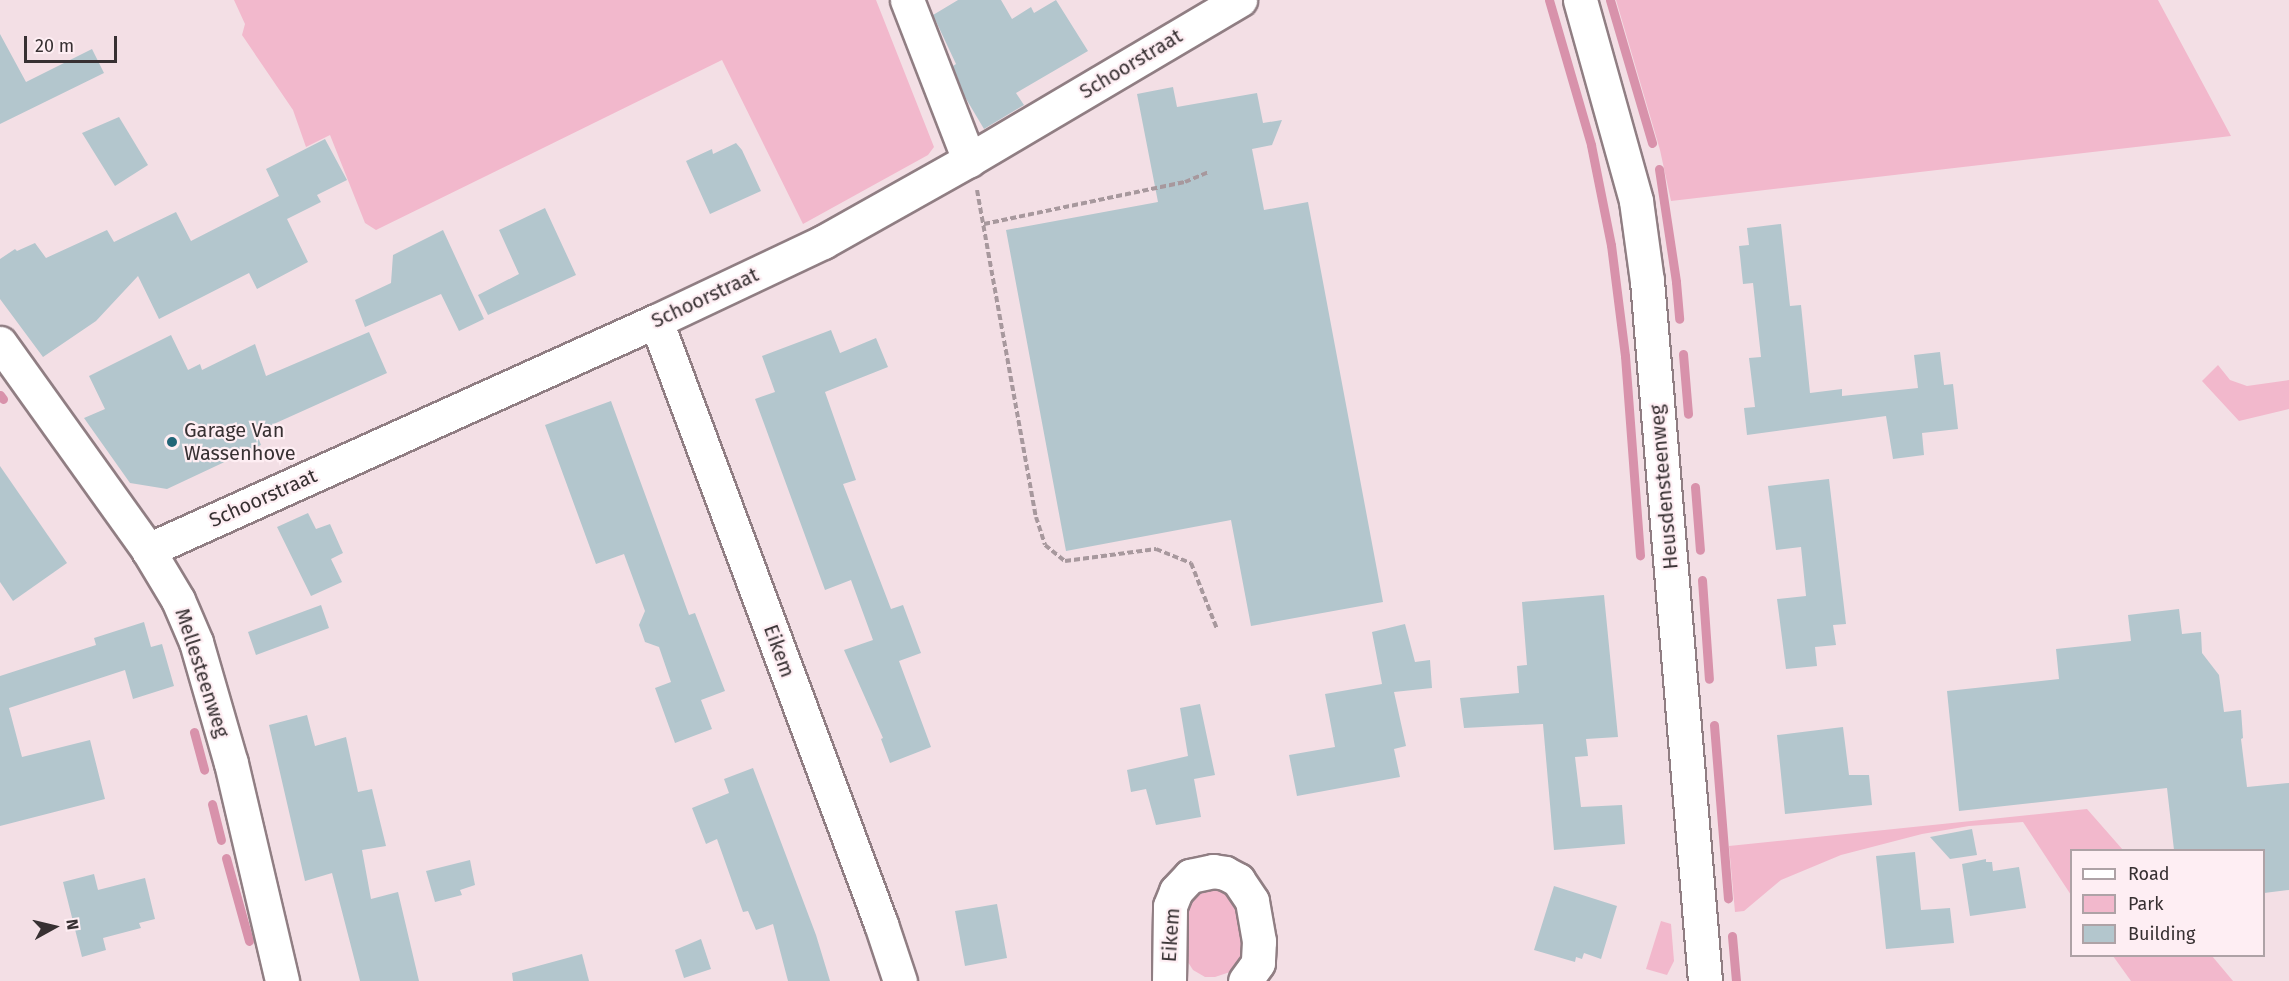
<!DOCTYPE html>
<html>
<head>
<meta charset="utf-8">
<style>
  body { margin:0 }
  #map { position:relative; width:2289px; height:981px; overflow:hidden; background:#f3dfe5; font-family:"Fira Sans",sans-serif }
  div>[style] { position:absolute }
  .green>* { inset:0; background:#f2b8cc }
  .stream>* { height:9px; margin:-4.5px; padding:0 4.5px; transform-origin:4.5px; border-radius:4.5px; background:#d892ab }
  .building>* { inset:0; background:#b3c6cd }
  .path>* { height:4px; margin-top:-2px; transform-origin:0; background:repeating-linear-gradient(90deg,#a7989d 0 6px,transparent 0 9px) }
  .roads { filter:drop-shadow(2px 0 #907e83) drop-shadow(-2px 0 #907e83) drop-shadow(0 2px #907e83) drop-shadow(0 -2px #907e83) }
  .minor>* { height:33px; margin:-16.5px; padding:0 16.5px; transform-origin:16.5px; border-radius:16.5px; background:#fff }
  .dots>* { width:16px; height:16px; translate:-50% -50%; box-sizing:border-box; border:3px solid #feeef3; border-radius:50% }
  span { translate:-50% -50%; white-space:nowrap; text-align:center; line-height:1.15; -webkit-text-stroke:4.5px #feeef3; paint-order:stroke }
  .street-label { font-size:20px; color:#373032 }
  .poi-label { font-size:20px; color:#373032 }
  .left { translate:0 -50%; text-align:left }
  .legend { position:absolute; left:2070px; top:849px; width:195px; height:108px; box-sizing:border-box; background:#feeef3; border:2px solid #aea2a6; margin:0; padding:8px 10px; list-style:none; font-size:18px; color:#373032 }
  .legend li { display:flex; align-items:center; gap:12px; height:30px }
  .legend b { width:30px; border:2px solid #aea2a6 }
  .north { position:absolute; left:24px; top:897px; width:60px; height:60px; -webkit-text-stroke:4px #feeef3; paint-order:stroke; rotate:82deg; font-size:16px; font-weight:700; line-height:24px; text-align:center; color:#373032 }
  .north::after { content:''; display:block; margin:auto; width:21px; height:27px; background:#373032; clip-path:polygon(50% 0,100% 100%,50% 72%,0 100%) }
  .scale { position:absolute; left:24px; top:36px; width:93px; height:27px; box-sizing:border-box; border:3px solid #373032; border-top:0; padding-left:8px; font-size:18px; line-height:21px; white-space:nowrap; color:#373032; -webkit-text-stroke:4px #feeef3; paint-order:stroke }
</style>
</head>
<body>
<div id="map">
  <div class="green">
    <div style="clip-path:polygon(234px 0,876px 0,934px 147px,928px 155px,803px 224px,722px 60px,376px 230px,365px 223px,330px 135px,306px 147px,293px 110px,242px 35px,245px 24px)"></div>
    <div style="clip-path:polygon(1616px 0,2158px 0,2231px 136px,1671px 201px,1660px 150px)"></div>
    <div style="clip-path:polygon(2218px 365px,2230px 380px,2247px 386px,2289px 380px,2289px 409px,2239px 421px,2202px 381px)"></div>
    <div style="clip-path:polygon(2087px 809px,2123px 850px,2072px 850px,2071px 895px,2023px 822px,1969px 826px,1922px 834px,1841px 855px,1781px 880px,1744px 911px,1735px 912px,1729px 846px)"></div>
    <div style="clip-path:polygon(1212px 885px,1237px 898px,1246px 945px,1244px 959px,1236px 970px,1215px 977px,1205px 977px,1193px 970px,1184px 956px,1186px 902px,1192px 893px)"></div>
    <div style="clip-path:polygon(1661px 921px,1671px 924px,1674px 961px,1667px 975px,1646px 969px)"></div>
    <div style="clip-path:polygon(2113px 956px,2212px 956px,2233px 981px,2131px 981px)"></div>
  </div>
  <div class="stream">
    <div style="left:1549px;top:0;width:151px;rotate:73.8deg"></div>
    <div style="left:1591px;top:145px;width:102px;rotate:78.7deg"></div>
    <div style="left:1611px;top:245px;width:112px;rotate:82.8deg"></div>
    <div style="left:1625px;top:356px;width:200px;rotate:85.7deg"></div>
    <div style="left:1610px;top:0;width:149px;rotate:73.6deg"></div>
    <div style="left:1659px;top:169px;width:114px;rotate:81.4deg"></div>
    <div style="left:1676px;top:282px;width:37px;rotate:85deg"></div>
    <div style="left:1683px;top:354px;width:60px;rotate:85.2deg"></div>
    <div style="left:0;top:395px;width:5px;rotate:53deg"></div>
    <div style="left:1695px;top:487px;width:63px;rotate:85.5deg"></div>
    <div style="left:1702px;top:580px;width:99px;rotate:86deg"></div>
    <div style="left:1714px;top:725px;width:174px;rotate:85.4deg"></div>
    <div style="left:194px;top:732px;width:39px;rotate:75deg"></div>
    <div style="left:212px;top:804px;width:37px;rotate:76deg"></div>
    <div style="left:226px;top:858px;width:86px;rotate:74.5deg"></div>
    <div style="left:1732px;top:936px;width:45px;rotate:84.9deg"></div>
  </div>
  <div class="building">
    <div style="clip-path:polygon(958px 0,1001px 0,1012px 19px,1031px 7px,1034px 13px,1056px 0,1088px 51px,1016px 93px,1024px 105px,984px 129px,965px 97px,953px 66px,956px 64px,933px 15px)"></div>
    <div style="clip-path:polygon(0 34px,26px 82px,92px 49px,104px 73px,0 124px)"></div>
    <div style="clip-path:polygon(1173px 87px,1177px 107px,1257px 93px,1263px 123px,1282px 120px,1272px 145px,1252px 149px,1264px 210px,1308px 202px,1383px 602px,1251px 626px,1231px 520px,1066px 551px,1006px 230px,1158px 202px,1137px 94px)"></div>
    <div style="clip-path:polygon(119px 117px,148px 165px,115px 186px,82px 133px)"></div>
    <div style="clip-path:polygon(325px 139px,347px 180px,317px 195px,321px 202px,287px 219px,308px 262px,257px 289px,249px 273px,159px 319px,138px 276px,96px 321px,43px 357px,0 299px,0 259px,15px 249px,17px 251px,35px 243px,46px 258px,107px 230px,114px 242px,176px 212px,191px 241px,279px 196px,266px 169px)"></div>
    <div style="clip-path:polygon(736px 143px,742px 150px,761px 191px,710px 214px,686px 161px,712px 149px,713px 154px)"></div>
    <div style="clip-path:polygon(545px 208px,576px 275px,488px 315px,478px 295px,519px 274px,499px 230px)"></div>
    <div style="clip-path:polygon(1781px 224px,1790px 306px,1801px 305px,1810px 393px,1842px 389px,1842px 396px,1918px 388px,1914px 355px,1940px 352px,1944px 385px,1953px 384px,1958px 429px,1922px 433px,1924px 455px,1893px 459px,1886px 416px,1747px 435px,1744px 408px,1755px 407px,1749px 358px,1761px 357px,1753px 283px,1743px 284px,1739px 246px,1749px 245px,1747px 228px)"></div>
    <div style="clip-path:polygon(443px 230px,484px 319px,459px 331px,441px 294px,365px 327px,355px 300px,391px 283px,393px 255px)"></div>
    <div style="clip-path:polygon(831px 330px,840px 353px,876px 338px,888px 367px,825px 392px,856px 480px,843px 484px,891px 609px,903px 605px,921px 653px,899px 661px,931px 747px,890px 763px,881px 739px,883px 738px,844px 650px,873px 640px,851px 580px,825px 590px,755px 399px,775px 392px,762px 356px)"></div>
    <div style="clip-path:polygon(369px 332px,387px 373px,256px 432px,261px 445px,167px 489px,130px 483px,84px 418px,105px 409px,89px 376px,171px 335px,188px 370px,200px 364px,202px 370px,255px 344px,266px 376px)"></div>
    <div style="clip-path:polygon(611px 401px,677px 582px,689px 615px,695px 613px,725px 691px,701px 700px,712px 729px,675px 743px,655px 688px,671px 682px,659px 647px,645px 642px,639px 625px,645px 611px,624px 554px,596px 564px,545px 425px)"></div>
    <div style="clip-path:polygon(0 466px,67px 563px,13px 601px,0 582px)"></div>
    <div style="clip-path:polygon(1829px 479px,1846px 624px,1833px 625px,1836px 645px,1815px 647px,1817px 666px,1786px 669px,1777px 599px,1806px 596px,1801px 547px,1776px 550px,1768px 486px)"></div>
    <div style="clip-path:polygon(308px 513px,316px 529px,330px 524px,343px 553px,331px 559px,342px 582px,311px 596px,277px 527px)"></div>
    <div style="clip-path:polygon(1604px 595px,1618px 737px,1586px 739px,1588px 756px,1575px 757px,1581px 807px,1622px 805px,1625px 844px,1554px 850px,1543px 724px,1464px 728px,1460px 698px,1519px 693px,1517px 666px,1527px 665px,1522px 602px)"></div>
    <div style="clip-path:polygon(321px 605px,329px 628px,256px 655px,248px 632px)"></div>
    <div style="clip-path:polygon(2179px 609px,2182px 634px,2201px 632px,2202px 653px,2219px 675px,2224px 712px,2241px 710px,2243px 738px,2241px 739px,2247px 787px,2289px 783px,2289px 890px,2264px 893px,2264px 850px,2174px 850px,2167px 788px,1959px 811px,1947px 691px,2059px 679px,2056px 649px,2131px 641px,2128px 615px)"></div>
    <div style="clip-path:polygon(144px 622px,151px 647px,162px 644px,174px 686px,133px 699px,125px 670px,9px 708px,22px 757px,90px 740px,105px 799px,0 826px,0 676px,96px 645px,94px 638px)"></div>
    <div style="clip-path:polygon(1405px 624px,1415px 662px,1430px 660px,1432px 688px,1394px 692px,1406px 746px,1394px 749px,1400px 777px,1297px 796px,1289px 755px,1335px 747px,1325px 694px,1382px 684px,1372px 632px)"></div>
    <div style="clip-path:polygon(1200px 704px,1215px 775px,1194px 779px,1201px 817px,1156px 825px,1146px 789px,1131px 792px,1127px 770px,1188px 756px,1180px 708px)"></div>
    <div style="clip-path:polygon(307px 715px,315px 746px,346px 737px,358px 792px,372px 789px,386px 846px,362px 850px,371px 899px,398px 892px,419px 981px,360px 981px,332px 873px,305px 881px,269px 725px)"></div>
    <div style="clip-path:polygon(1843px 727px,1849px 775px,1869px 775px,1872px 805px,1785px 814px,1777px 735px)"></div>
    <div style="clip-path:polygon(753px 768px,816px 935px,830px 981px,788px 981px,773px 924px,756px 930px,748px 911px,743px 912px,717px 839px,706px 844px,692px 808px,729px 793px,724px 779px)"></div>
    <div style="clip-path:polygon(1972px 829px,1977px 855px,1950px 859px,1930px 837px)"></div>
    <div style="clip-path:polygon(1915px 852px,1921px 910px,1950px 908px,1954px 943px,1886px 949px,1876px 856px)"></div>
    <div style="clip-path:polygon(1986px 859px,1986px 862px,1992px 862px,1993px 871px,2019px 867px,2026px 908px,1970px 916px,1962px 864px)"></div>
    <div style="clip-path:polygon(470px 860px,475px 885px,460px 890px,462px 895px,435px 902px,426px 871px)"></div>
    <div style="clip-path:polygon(94px 874px,98px 890px,145px 878px,155px 919px,139px 923px,141px 928px,103px 938px,106px 950px,82px 957px,63px 882px)"></div>
    <div style="clip-path:polygon(1554px 886px,1617px 906px,1601px 959px,1584px 953px,1582px 959px,1576px 957px,1575px 962px,1534px 950px)"></div>
    <div style="clip-path:polygon(997px 904px,1007px 958px,965px 966px,955px 911px)"></div>
    <div style="clip-path:polygon(701px 939px,711px 969px,684px 978px,675px 950px)"></div>
    <div style="clip-path:polygon(582px 954px,589px 981px,513px 981px,512px 973px)"></div>
  </div>
  <div class="path">
    <div style="left:977px;top:190px;width:332px;rotate:79.8deg"></div>
    <div style="left:1036px;top:517px;width:29px;rotate:72deg"></div>
    <div style="left:1045px;top:545px;width:26px;rotate:39deg"></div>
    <div style="left:1065px;top:561px;width:92px;rotate:-7.5deg"></div>
    <div style="left:1156px;top:549px;width:38px;rotate:22deg"></div>
    <div style="left:1191px;top:563px;width:71px;rotate:68.5deg"></div>
    <div style="left:984px;top:224px;width:205px;rotate:-11.8deg"></div>
    <div style="left:1185px;top:182px;width:25px;rotate:-23deg"></div>
  </div>
  <div class="roads">
    <div class="minor">
      <div style="left:907px;top:0;width:172px;rotate:68.8deg"></div>
      <div style="left:1580px;top:0;width:209px;rotate:74.4deg"></div>
      <div style="left:1636px;top:201px;width:81px;rotate:82.2deg"></div>
      <div style="left:1647px;top:281px;width:702px;rotate:85.26deg"></div>
      <div style="left:656px;top:321px;width:644px;rotate:69.54deg"></div>
      <div style="left:881px;top:924px;width:60px;rotate:71.6deg"></div>
      <div style="left:0;top:343px;width:254px;rotate:54.4deg"></div>
      <div style="left:148px;top:550px;width:58px;rotate:59deg"></div>
      <div style="left:178px;top:600px;width:46px;rotate:66.8deg"></div>
      <div style="left:196px;top:642px;width:126px;rotate:73.9deg"></div>
      <div style="left:231px;top:763px;width:224px;rotate:76.8deg"></div>
      <div style="left:148px;top:550px;width:557px;rotate:-24.27deg"></div>
      <div style="left:656px;top:321px;width:185px;rotate:-25.3deg"></div>
      <div style="left:823px;top:242px;width:167px;rotate:-29.3deg"></div>
      <div style="left:969px;top:160px;width:315px;rotate:-30.6deg"></div>
      <div style="left:1169px;top:981px;width:75px;rotate:-89.2deg"></div>
      <div style="left:1170px;top:906px;width:16px;rotate:-68deg"></div>
      <div style="left:1176px;top:891px;width:21px;rotate:-47deg"></div>
      <div style="left:1190px;top:876px;width:24px;rotate:-12deg"></div>
      <div style="left:1213px;top:871px;width:12px;rotate:9deg"></div>
      <div style="left:1225px;top:873px;width:15px;rotate:28deg"></div>
      <div style="left:1238px;top:880px;width:25px;rotate:56deg"></div>
      <div style="left:1252px;top:901px;width:41px;rotate:80.1deg"></div>
      <div style="left:1259px;top:941px;width:22px;rotate:93deg"></div>
      <div style="left:1258px;top:963px;width:22px;rotate:126deg"></div>
    </div>
  </div>
  <div class="dots">
    <div style="left:172px;top:442px;background:#216577"></div>
  </div>
  <div class="street-label">
    <span style="left:1131px;top:64px;rotate:-31deg">Schoorstraat</span>
    <span style="left:705px;top:298px;rotate:-25deg">Schoorstraat</span>
    <span style="left:1664px;top:487px;rotate:-95deg">Heusdensteenweg</span>
    <span style="left:263px;top:498px;rotate:-24deg">Schoorstraat</span>
    <span style="left:779px;top:651px;rotate:70deg">Eikem</span>
    <span style="left:202px;top:673px;rotate:72deg">Mellesteenweg</span>
    <span style="left:1171px;top:935px;rotate:-86deg">Eikem</span>
  </div>
  <div class="poi-label">
    <span class="left" style="left:184px;top:442px">Garage Van<br>Wassenhove</span>
  </div>
  <ul class="legend">
  <li><b style="height:8px;background:#fff"></b>Road</li>
  <li><b style="height:16px;background:#f2b8cc"></b>Park</li>
  <li><b style="height:16px;background:#b3c6cd"></b>Building</li>
  </ul>
  <div class="north">N</div>
  <div class="scale">20 m</div>
</div>
</body>
</html>
